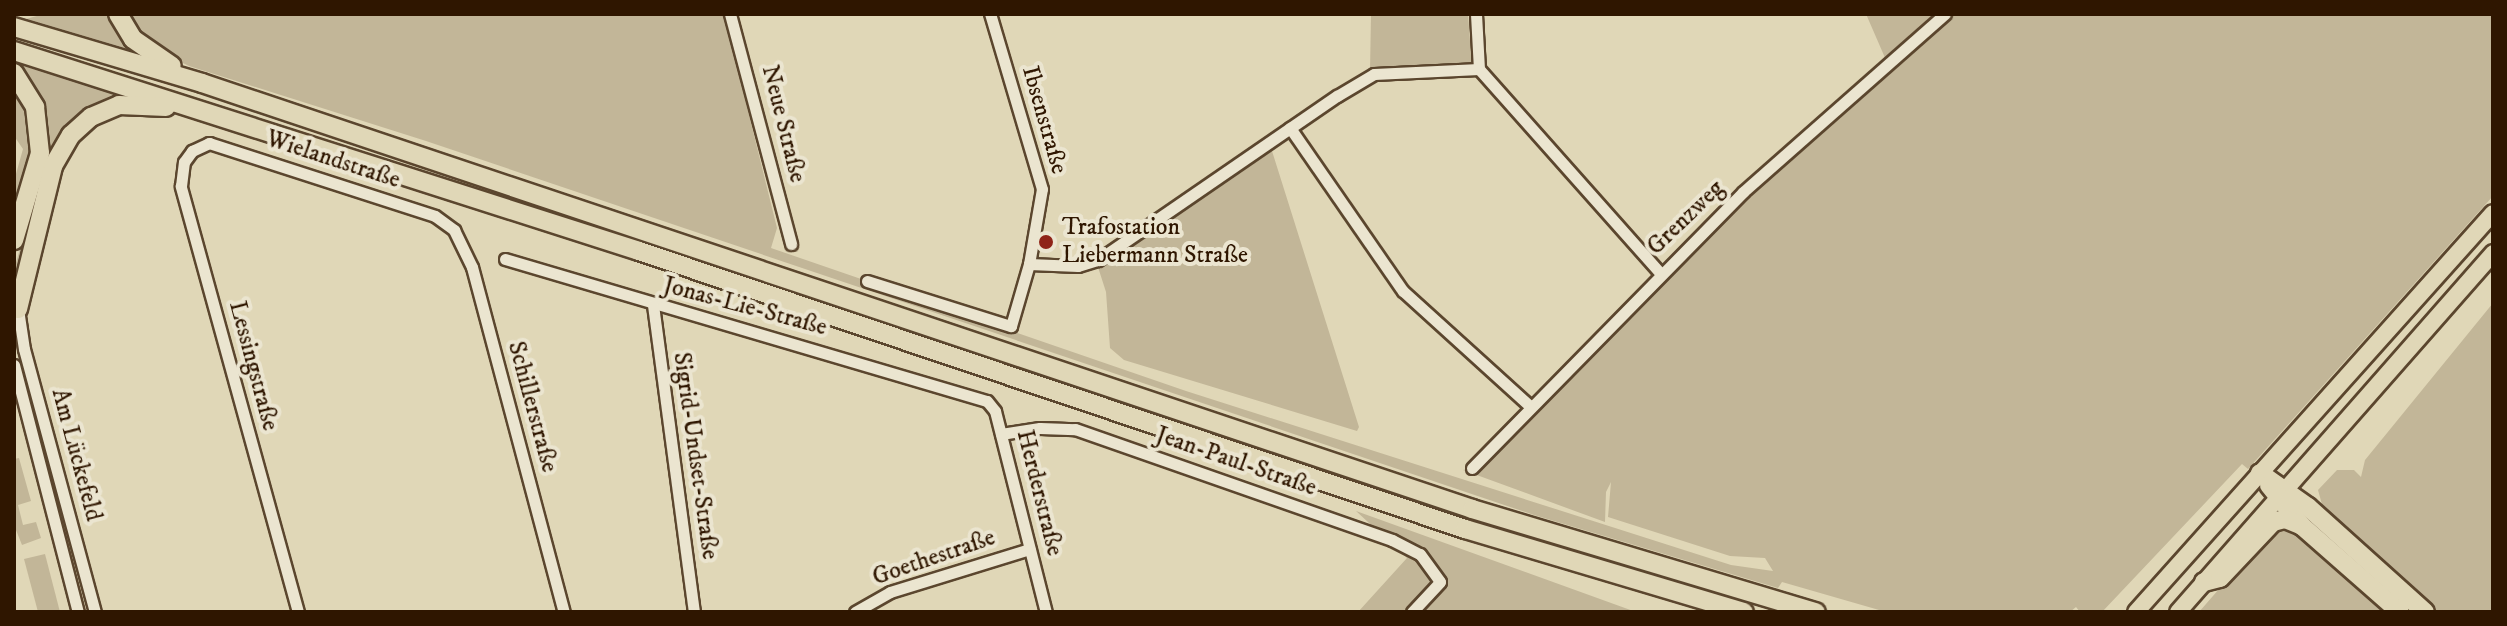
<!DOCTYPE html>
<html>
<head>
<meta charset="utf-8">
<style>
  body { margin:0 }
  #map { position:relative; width:2507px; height:626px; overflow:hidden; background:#e0d7b7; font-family:"IM FELL DW Pica",serif }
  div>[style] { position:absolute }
  .green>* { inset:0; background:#c2b698 }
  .roads { filter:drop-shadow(2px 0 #5b462e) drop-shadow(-2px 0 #5b462e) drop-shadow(0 2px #5b462e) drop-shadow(0 -2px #5b462e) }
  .minor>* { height:11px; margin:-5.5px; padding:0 5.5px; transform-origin:5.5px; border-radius:5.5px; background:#ebe5d0 }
  .primary>* { height:16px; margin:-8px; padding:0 8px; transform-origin:8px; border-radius:8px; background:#e0d7b7 }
  .trunk>* { height:18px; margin:-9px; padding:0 9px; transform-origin:9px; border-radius:9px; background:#e0d7b7 }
  .dots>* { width:22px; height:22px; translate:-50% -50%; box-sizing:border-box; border:4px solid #ebe5d0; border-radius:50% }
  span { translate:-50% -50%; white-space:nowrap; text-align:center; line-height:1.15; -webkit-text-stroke:8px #ebe5d0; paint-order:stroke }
  .street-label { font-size:24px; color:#2f1600 }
  .poi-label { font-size:24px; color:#2f1600 }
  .left { translate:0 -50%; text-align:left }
  .frame { position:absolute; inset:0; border:16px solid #2f1600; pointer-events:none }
</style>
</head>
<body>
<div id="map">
  <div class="green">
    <div style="clip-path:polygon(44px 14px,111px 14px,138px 52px,26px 19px)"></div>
    <div style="clip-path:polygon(123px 14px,724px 14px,777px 228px,771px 248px,1186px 391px,1731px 565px,1773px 571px,1765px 558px,1730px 556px,1608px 517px,1611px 482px,1606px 492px,1605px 522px,1463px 470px,1472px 468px,1660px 273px,1889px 67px,1866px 14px,2493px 14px,2493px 196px,2248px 469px,2242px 464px,2102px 612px,2080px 612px,2076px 607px,2070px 612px,1886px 612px,1782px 582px,1778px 588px,1534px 515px,426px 141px,189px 66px,150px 47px)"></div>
    <div style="clip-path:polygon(1371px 14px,1468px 14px,1472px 67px,1370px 71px)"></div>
    <div style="clip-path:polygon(14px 63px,131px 98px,80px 118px,17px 271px,15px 266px,42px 174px,48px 131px,37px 91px)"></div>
    <div style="clip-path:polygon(14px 80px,20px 88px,36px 134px,14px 226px,14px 181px,23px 149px,14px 136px)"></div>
    <div style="clip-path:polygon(1272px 151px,1359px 427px,1357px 431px,1124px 360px,1110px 348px,1106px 292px,1097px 264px)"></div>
    <div style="clip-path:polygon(2493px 303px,2493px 612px,2199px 612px,2267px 534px,2286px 529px,2300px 534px,2323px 508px,2318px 490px,2337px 470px,2354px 470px,2361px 477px,2365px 460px)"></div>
    <div style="clip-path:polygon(19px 458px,31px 501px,18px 505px,23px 525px,36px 522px,41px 538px,22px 545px,14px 525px,14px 459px)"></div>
    <div style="clip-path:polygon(1356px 511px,1636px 612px,1358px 612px,1407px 558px)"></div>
    <div style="clip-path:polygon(45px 554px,60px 612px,38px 612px,24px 559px)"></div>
  </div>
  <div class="roads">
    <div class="minor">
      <div style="left:730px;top:14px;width:238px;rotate:75.1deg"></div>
      <div style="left:1476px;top:14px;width:55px;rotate:86.9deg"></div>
      <div style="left:1479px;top:69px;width:273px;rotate:48.4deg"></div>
      <div style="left:1290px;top:128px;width:198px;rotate:55.3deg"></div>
      <div style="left:1403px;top:291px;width:171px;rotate:42.2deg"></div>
      <div style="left:505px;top:259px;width:502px;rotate:16.42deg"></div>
      <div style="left:987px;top:401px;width:13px;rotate:51deg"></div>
      <div style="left:995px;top:411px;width:207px;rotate:75.8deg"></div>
      <div style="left:1029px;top:264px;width:49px;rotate:2.3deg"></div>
      <div style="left:1078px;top:266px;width:21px;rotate:-17deg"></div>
      <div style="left:1098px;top:260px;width:290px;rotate:-34.5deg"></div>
      <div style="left:1337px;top:96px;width:43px;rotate:-30.7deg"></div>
      <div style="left:1374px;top:74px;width:105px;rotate:-2.7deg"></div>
      <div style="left:867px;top:281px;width:151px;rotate:17.4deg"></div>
      <div style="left:1011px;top:326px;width:65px;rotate:-73.8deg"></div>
      <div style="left:1029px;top:264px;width:76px;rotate:-80.2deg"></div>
      <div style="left:1042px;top:189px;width:183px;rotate:-106.5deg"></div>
      <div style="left:653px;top:305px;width:310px;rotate:82.4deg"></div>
      <div style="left:18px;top:309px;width:40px;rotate:81.5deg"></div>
      <div style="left:24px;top:349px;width:272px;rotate:74.9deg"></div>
      <div style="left:14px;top:365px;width:255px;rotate:75.5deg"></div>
      <div style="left:1001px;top:434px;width:39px;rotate:-9deg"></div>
      <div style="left:1040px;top:428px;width:35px;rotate:2deg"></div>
      <div style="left:1075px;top:429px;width:336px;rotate:19.3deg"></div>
      <div style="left:1392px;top:540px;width:31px;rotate:27deg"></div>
      <div style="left:1420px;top:554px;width:34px;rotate:54deg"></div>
      <div style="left:1440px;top:582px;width:41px;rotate:133deg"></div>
      <div style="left:1472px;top:468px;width:387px;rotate:-45.5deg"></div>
      <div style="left:1743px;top:192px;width:269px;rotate:-41.4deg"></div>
      <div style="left:298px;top:612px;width:442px;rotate:-105.4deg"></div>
      <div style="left:181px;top:186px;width:24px;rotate:-83deg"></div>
      <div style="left:184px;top:162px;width:14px;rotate:-54deg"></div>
      <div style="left:192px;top:151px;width:19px;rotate:-25deg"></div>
      <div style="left:209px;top:143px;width:237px;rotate:17.9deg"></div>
      <div style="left:435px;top:216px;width:24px;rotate:36deg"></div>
      <div style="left:454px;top:230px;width:41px;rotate:64.1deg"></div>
      <div style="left:472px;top:267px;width:357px;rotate:75.1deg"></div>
      <div style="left:855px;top:612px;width:40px;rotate:-29.7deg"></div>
      <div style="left:890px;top:592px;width:146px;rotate:-17.1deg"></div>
    </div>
    <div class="primary">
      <div style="left:2136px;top:612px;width:535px;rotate:-48.18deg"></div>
      <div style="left:2178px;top:612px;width:478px;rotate:-48.7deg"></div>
    </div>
    <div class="trunk">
      <div style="left:118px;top:14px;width:29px;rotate:59deg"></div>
      <div style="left:133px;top:39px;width:47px;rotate:34.7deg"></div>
      <div style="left:14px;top:27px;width:196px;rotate:16.6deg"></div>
      <div style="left:202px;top:83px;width:1340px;rotate:18.54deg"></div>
      <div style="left:1472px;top:509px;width:359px;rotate:16.7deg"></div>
      <div style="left:14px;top:51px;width:656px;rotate:17.74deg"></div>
      <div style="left:639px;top:251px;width:872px;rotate:18.6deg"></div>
      <div style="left:1465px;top:529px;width:291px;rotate:16.6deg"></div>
      <div style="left:14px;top:73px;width:40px;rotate:58deg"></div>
      <div style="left:35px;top:107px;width:46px;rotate:83.8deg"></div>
      <div style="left:40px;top:153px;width:91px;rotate:106.6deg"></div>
      <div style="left:18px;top:309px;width:147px;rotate:-76.2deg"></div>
      <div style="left:53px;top:166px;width:36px;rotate:-60deg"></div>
      <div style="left:71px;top:135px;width:27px;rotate:-42deg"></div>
      <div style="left:91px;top:117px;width:30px;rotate:-23deg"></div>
      <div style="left:119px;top:105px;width:47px;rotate:2.4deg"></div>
      <div style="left:2260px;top:473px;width:59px;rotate:35.3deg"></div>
      <div style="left:2308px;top:507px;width:157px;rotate:41.9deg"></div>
      <div style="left:2269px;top:485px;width:53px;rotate:51.2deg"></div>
      <div style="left:2302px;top:526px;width:130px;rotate:41.3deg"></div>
      <div style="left:2204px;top:582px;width:16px;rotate:-14deg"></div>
      <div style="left:2220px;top:578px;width:77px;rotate:-46.6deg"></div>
      <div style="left:2273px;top:522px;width:12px;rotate:-14deg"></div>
      <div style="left:2285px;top:519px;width:18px;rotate:22deg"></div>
    </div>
  </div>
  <div class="dots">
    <div style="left:1046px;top:242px;background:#8f2418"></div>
  </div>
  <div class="street-label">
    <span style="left:1044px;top:120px;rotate:74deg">Ibsenstraße</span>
    <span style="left:783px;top:124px;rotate:76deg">Neue Straße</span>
    <span style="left:333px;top:160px;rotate:18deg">Wielandstraße</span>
    <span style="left:1686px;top:218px;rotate:-44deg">Grenzweg</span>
    <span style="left:745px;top:307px;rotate:15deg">Jonas-Lie-Straße</span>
    <span style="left:253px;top:366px;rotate:75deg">Lessingstraße</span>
    <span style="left:532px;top:407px;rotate:75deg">Schillerstraße</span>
    <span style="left:76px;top:455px;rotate:75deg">Am Lückefeld</span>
    <span style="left:695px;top:456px;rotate:82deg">Sigrid-Undset-Straße</span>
    <span style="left:1236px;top:462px;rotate:19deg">Jean-Paul-Straße</span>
    <span style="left:1039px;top:493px;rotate:76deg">Herderstraße</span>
    <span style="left:934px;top:558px;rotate:-19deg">Goethestraße</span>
  </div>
  <div class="poi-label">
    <span class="left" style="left:1062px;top:242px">Trafostation<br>Liebermann Straße</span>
  </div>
  <div class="frame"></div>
</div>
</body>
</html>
